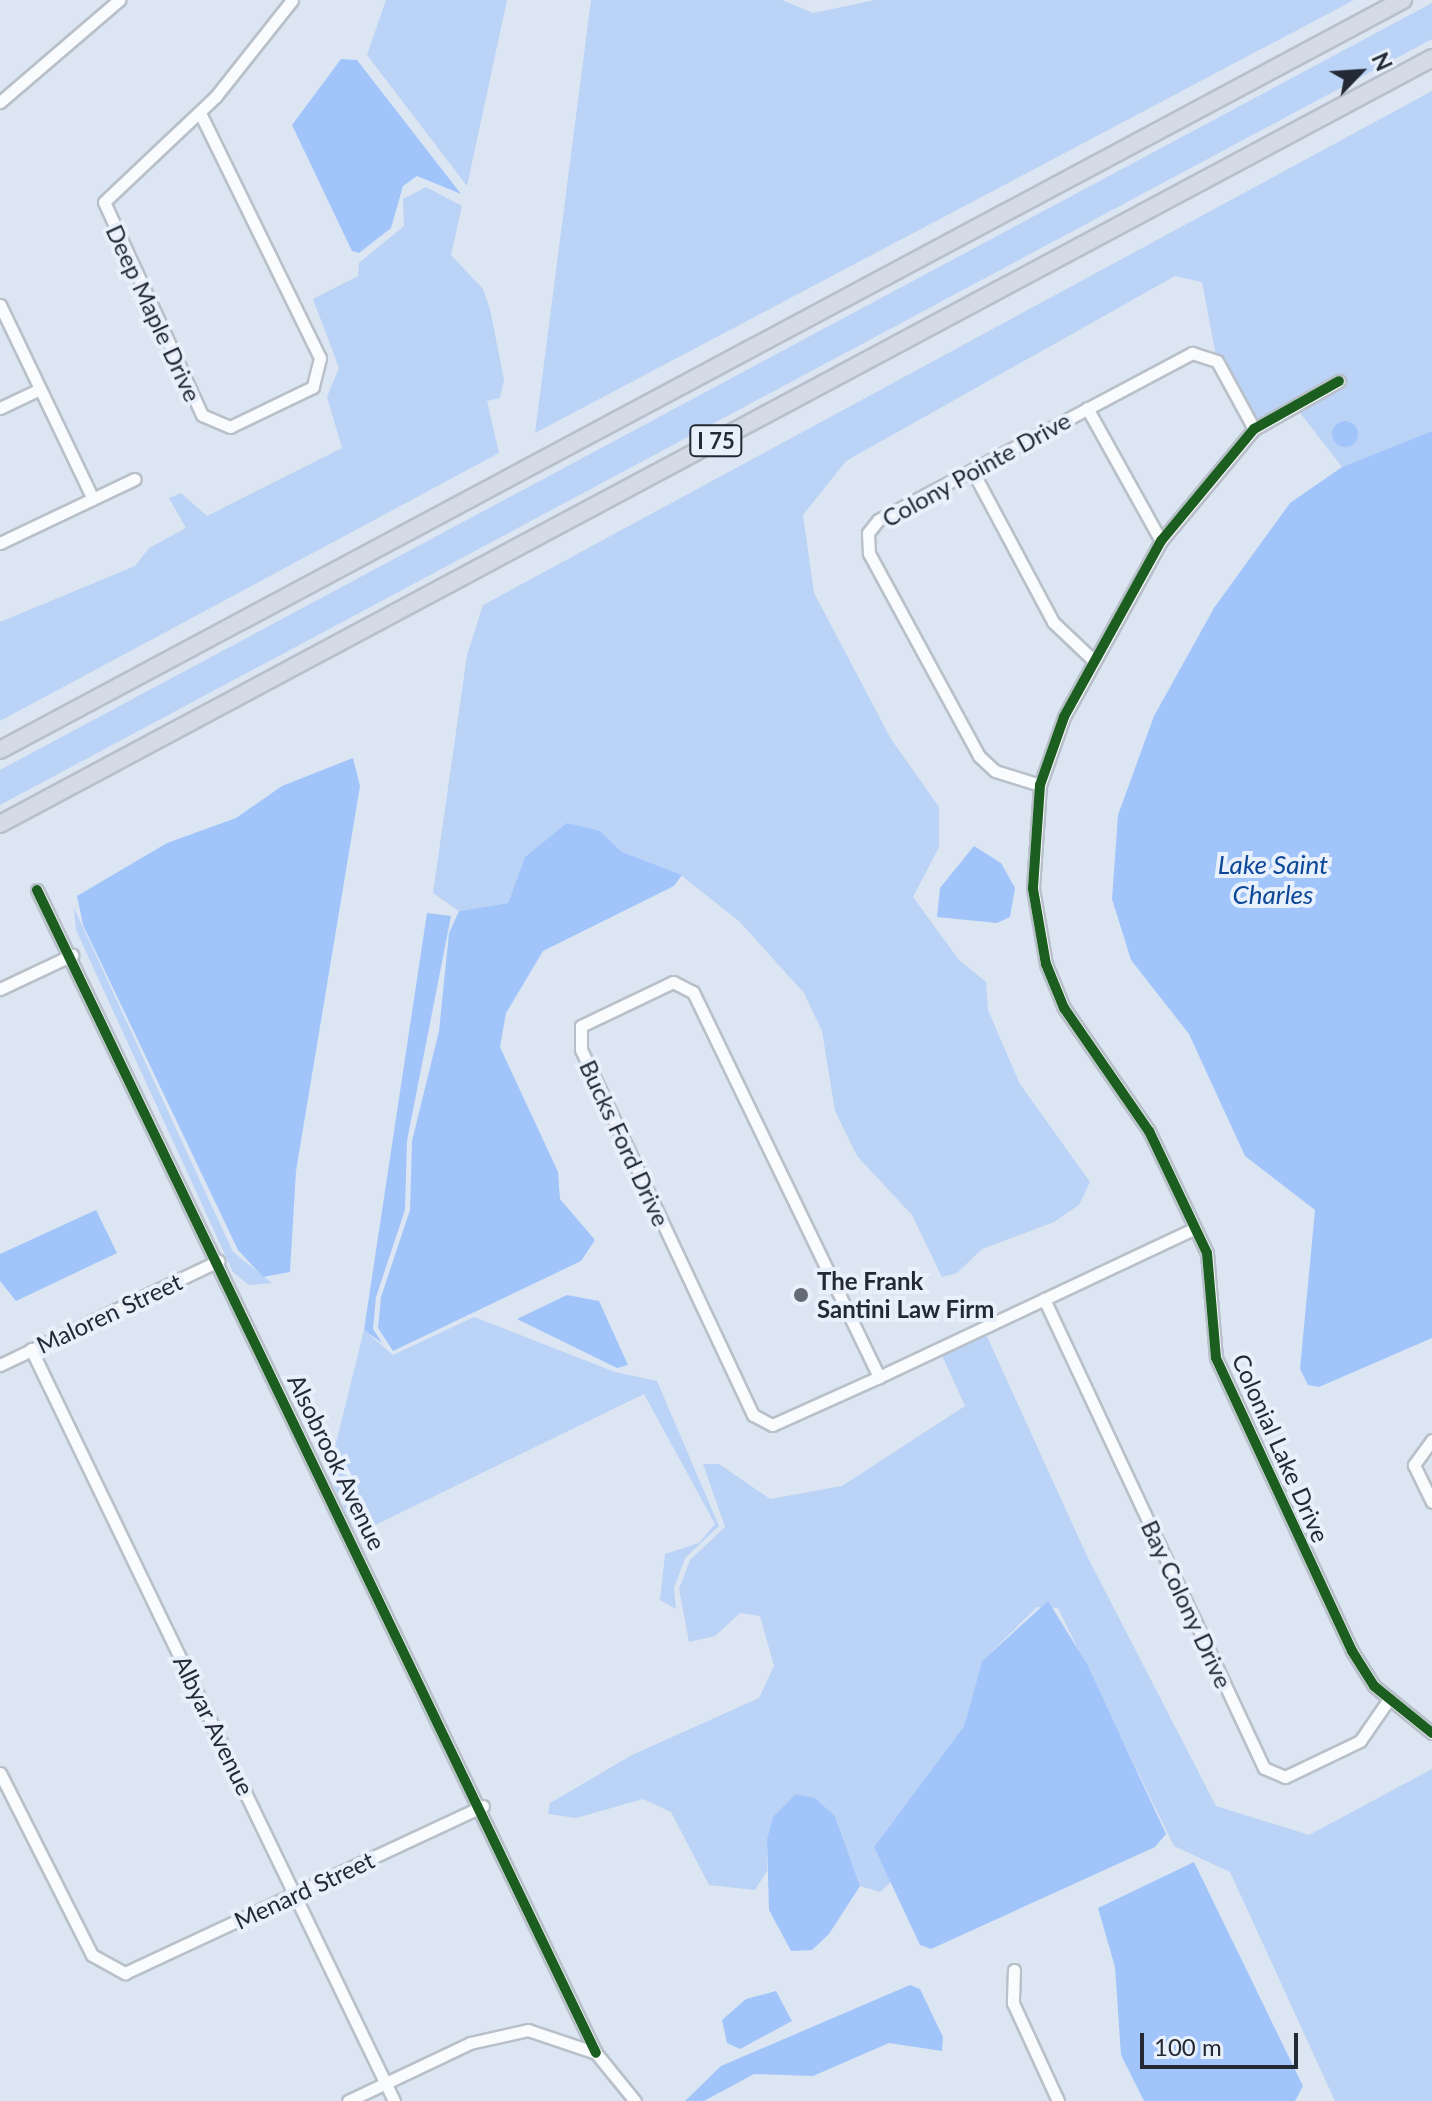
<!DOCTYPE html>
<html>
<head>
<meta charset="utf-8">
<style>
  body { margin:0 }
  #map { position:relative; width:1432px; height:2101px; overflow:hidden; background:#dce5f2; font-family:Lato,sans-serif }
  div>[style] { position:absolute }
  .green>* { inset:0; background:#bbd3f6 }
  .water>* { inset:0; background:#a1c5fb }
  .round { border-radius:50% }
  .roads { filter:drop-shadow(2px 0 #b8c0ca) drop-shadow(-2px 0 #b8c0ca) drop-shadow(0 2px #b8c0ca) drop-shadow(0 -2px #b8c0ca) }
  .minor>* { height:11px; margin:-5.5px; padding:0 5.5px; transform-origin:5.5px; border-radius:5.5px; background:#fafbfd }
  .highway>* { height:16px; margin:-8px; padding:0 8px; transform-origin:8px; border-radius:8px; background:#d4dbe6 }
  .cycleway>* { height:10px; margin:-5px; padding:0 5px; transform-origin:5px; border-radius:5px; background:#1b5e20 }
  .dots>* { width:22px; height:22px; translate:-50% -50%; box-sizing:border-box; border:4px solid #e8f0fc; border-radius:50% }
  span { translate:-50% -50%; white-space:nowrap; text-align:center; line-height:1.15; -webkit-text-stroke:8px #e8f0fc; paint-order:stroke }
  .shield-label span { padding:2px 6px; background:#e8f0fc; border:2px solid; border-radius:6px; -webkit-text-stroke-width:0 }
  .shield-label { font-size:22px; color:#232a35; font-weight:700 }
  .street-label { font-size:24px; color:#232a35 }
  .poi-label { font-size:24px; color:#232a35; font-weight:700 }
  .left { translate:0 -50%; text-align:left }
  .water-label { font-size:26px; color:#0c4798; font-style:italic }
  .north { position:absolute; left:1320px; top:32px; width:80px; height:80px; -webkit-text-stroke:6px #e8f0fc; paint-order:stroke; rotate:65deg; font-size:22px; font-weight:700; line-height:32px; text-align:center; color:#232a35 }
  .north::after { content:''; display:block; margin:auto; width:28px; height:36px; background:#232a35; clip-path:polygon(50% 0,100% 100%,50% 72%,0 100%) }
  .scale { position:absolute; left:1140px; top:2033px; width:158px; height:36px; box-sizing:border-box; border:4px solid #232a35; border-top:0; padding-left:10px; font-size:24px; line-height:28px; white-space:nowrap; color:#232a35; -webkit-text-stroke:6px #e8f0fc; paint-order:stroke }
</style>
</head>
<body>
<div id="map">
  <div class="green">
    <div style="clip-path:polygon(386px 0,507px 0,467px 186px,367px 55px)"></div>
    <div style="clip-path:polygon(591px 0,782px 0,813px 13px,875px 0,1354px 0,535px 433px)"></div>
    <div style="clip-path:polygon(1432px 3px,1432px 39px,0 805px,0 770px)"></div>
    <div style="clip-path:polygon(1432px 91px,1432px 431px,1342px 467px,1294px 405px,1254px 429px,1217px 361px,1202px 282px,1175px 276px,846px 461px,803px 515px,814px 593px,891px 739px,939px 807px,939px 847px,913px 897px,959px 960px,986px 982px,988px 1010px,1020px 1084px,1090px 1182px,1079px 1205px,1054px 1222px,982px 1249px,957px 1273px,942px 1277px,912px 1215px,857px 1156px,835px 1111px,822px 1031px,804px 993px,740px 922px,682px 876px,622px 852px,600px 831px,525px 857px,508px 903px,459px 911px,433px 893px,467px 655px,483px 605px)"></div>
    <div style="clip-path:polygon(426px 187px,462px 206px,451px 255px,483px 289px,490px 309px,504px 380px,500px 398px,487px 401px,499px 453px,0 721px,0 622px,135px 566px,149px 548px,186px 528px,169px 498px,181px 493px,207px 516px,342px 448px,327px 397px,339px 368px,313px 299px,358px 276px,359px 263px,404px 226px,403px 199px)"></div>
    <div style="clip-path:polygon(74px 908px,233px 1252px,272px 1283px,249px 1285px,233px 1272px,76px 930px)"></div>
    <div style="clip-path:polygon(474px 1317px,615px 1372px,657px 1381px,719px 1526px,685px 1558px,674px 1588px,676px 1609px,660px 1600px,665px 1554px,699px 1543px,715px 1524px,644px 1394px,357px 1534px,328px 1475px,364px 1330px,393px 1355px)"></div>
    <div style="clip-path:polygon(984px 1330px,1087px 1556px,1216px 1806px,1309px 1835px,1432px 1769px,1432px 2101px,1335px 2101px,1230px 1872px,1174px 1846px,1058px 1608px,1037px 1607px,982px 1661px,964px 1726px,874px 1847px,891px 1882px,880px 1892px,860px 1886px,835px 1816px,815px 1798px,796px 1794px,767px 1840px,767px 1871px,755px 1890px,709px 1885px,671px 1812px,643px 1799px,576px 1818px,548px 1814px,550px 1803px,632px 1755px,759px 1698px,774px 1666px,760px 1616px,740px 1613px,715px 1636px,689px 1642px,679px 1589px,690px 1560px,725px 1527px,703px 1464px,719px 1464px,770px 1499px,842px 1486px,965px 1406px,940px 1351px)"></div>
  </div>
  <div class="water">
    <div style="clip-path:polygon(341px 59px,357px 60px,461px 194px,417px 176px,403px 186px,391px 228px,359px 253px,352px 251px,292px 125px)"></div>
    <div class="round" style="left:1332px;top:421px;width:26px;height:26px"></div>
    <div style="clip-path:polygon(1432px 431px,1432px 1338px,1319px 1387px,1308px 1385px,1300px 1369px,1315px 1210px,1245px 1156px,1189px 1034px,1131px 960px,1112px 899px,1118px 815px,1154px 716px,1214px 608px,1290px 503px,1342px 467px)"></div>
    <div style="clip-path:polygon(353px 758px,360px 786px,296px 1171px,290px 1272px,263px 1277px,238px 1250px,83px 925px,77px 896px,167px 843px,236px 818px,282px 786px)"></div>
    <div style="clip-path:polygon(567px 823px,600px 831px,622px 852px,682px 875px,674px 886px,543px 951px,506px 1013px,500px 1047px,558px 1172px,560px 1199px,595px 1240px,581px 1261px,393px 1351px,378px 1328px,381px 1297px,410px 1210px,412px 1141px,439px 1031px,449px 933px,459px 911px,508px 903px,525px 857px)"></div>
    <div style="clip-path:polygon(974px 846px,1001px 863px,1015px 888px,1010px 917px,997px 923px,937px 917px,940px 888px)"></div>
    <div style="clip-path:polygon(427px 913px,451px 916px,407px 1141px,405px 1210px,376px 1297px,373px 1329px,382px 1343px,364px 1330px)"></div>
    <div style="clip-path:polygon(96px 1210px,117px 1253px,16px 1301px,0 1281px,0 1254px)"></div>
    <div style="clip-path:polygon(567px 1295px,599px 1301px,628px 1365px,617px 1368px,517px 1319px)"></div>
    <div style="clip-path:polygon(1048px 1601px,1087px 1664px,1166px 1834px,1155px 1847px,931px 1949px,920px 1945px,874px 1847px,964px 1726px,982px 1661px)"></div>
    <div style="clip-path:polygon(796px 1794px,815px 1798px,835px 1816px,860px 1886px,829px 1934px,812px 1950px,791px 1951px,769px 1910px,767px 1840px,773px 1817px)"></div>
    <div style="clip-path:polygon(1194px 1862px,1303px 2086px,1295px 2101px,1144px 2101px,1121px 2055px,1115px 1967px,1098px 1908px)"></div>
    <div style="clip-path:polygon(910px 1985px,920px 1989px,943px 2037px,942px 2051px,889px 2043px,813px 2076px,754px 2074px,704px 2101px,685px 2101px,721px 2066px)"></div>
    <div style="clip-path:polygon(776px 1991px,792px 2021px,740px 2049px,727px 2043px,722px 2020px,746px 1999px)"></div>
  </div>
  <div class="roads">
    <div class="minor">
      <div style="left:0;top:102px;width:157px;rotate:-40.6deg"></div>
      <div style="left:200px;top:113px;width:273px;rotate:63.9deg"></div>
      <div style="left:320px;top:358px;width:30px;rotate:104deg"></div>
      <div style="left:313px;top:387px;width:92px;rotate:154.3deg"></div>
      <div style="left:230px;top:427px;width:30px;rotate:-157deg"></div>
      <div style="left:202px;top:415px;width:234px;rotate:-114.7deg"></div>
      <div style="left:104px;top:202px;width:154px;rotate:-43.4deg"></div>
      <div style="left:216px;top:96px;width:122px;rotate:-51.6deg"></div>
      <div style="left:0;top:305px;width:215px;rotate:64.4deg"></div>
      <div style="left:1339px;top:381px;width:98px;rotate:150.5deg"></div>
      <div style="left:1254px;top:429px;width:146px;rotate:129.7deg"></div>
      <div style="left:1161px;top:541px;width:201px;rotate:118.9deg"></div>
      <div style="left:1064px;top:717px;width:72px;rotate:109.4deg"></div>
      <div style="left:1040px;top:785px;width:104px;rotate:93.9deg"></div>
      <div style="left:1033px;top:889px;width:76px;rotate:80.2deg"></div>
      <div style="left:1046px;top:964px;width:48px;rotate:67.8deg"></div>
      <div style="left:1064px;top:1008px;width:150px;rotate:55.4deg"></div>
      <div style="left:1149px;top:1131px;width:135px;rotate:64.6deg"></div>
      <div style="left:1207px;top:1253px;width:105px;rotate:85.1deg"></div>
      <div style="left:1216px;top:1358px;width:323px;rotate:65.1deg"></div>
      <div style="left:1352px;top:1651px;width:41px;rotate:57.8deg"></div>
      <div style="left:1374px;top:1686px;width:75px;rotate:39deg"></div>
      <div style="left:0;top:408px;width:44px;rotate:-25.4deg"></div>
      <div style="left:1087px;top:408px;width:152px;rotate:60.9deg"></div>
      <div style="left:972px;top:470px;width:172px;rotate:61.9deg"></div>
      <div style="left:1053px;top:622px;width:52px;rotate:43.5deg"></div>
      <div style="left:0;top:543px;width:149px;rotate:-25.4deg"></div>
      <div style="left:1040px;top:785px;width:47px;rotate:-162.7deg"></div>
      <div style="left:995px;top:771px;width:22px;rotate:-137deg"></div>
      <div style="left:979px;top:756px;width:231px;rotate:-118.5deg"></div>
      <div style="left:869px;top:553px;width:20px;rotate:-93deg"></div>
      <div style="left:868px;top:533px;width:16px;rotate:-52deg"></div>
      <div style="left:878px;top:520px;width:356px;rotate:-28deg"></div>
      <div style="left:1192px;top:353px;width:26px;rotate:18deg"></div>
      <div style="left:1217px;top:361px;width:77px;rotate:61.4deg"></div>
      <div style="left:37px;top:890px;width:1290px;rotate:64.33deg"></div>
      <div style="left:673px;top:982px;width:22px;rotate:27deg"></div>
      <div style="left:693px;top:992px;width:428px;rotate:64.2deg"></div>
      <div style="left:879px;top:1377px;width:117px;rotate:155.8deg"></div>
      <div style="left:772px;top:1425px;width:21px;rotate:-152deg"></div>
      <div style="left:753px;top:1415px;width:404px;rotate:-115.2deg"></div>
      <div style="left:581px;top:1049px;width:23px;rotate:-90deg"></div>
      <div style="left:581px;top:1026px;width:102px;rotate:-25.6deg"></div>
      <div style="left:0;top:989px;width:80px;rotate:-25.3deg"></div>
      <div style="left:1044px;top:1299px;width:518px;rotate:64.87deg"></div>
      <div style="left:1264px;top:1768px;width:23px;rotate:23deg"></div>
      <div style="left:1285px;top:1777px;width:83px;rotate:-25.6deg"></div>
      <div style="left:1360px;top:1741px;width:51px;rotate:-55.4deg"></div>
      <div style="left:31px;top:1349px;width:835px;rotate:64.23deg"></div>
      <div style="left:0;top:1365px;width:242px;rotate:-25.5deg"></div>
      <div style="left:879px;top:1377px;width:349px;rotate:-25.2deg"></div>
      <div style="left:1432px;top:1440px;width:31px;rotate:126deg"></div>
      <div style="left:1414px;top:1465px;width:41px;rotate:64.1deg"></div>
      <div style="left:0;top:1773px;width:204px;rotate:63.2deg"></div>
      <div style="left:92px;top:1955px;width:38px;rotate:29deg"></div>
      <div style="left:125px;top:1973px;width:395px;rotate:-25deg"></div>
      <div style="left:1014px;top:1970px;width:33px;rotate:92deg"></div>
      <div style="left:1013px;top:2003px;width:108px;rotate:65.3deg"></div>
      <div style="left:348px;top:2101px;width:135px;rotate:-25.4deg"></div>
      <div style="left:470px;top:2043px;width:59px;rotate:-12.6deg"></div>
      <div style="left:528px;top:2030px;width:72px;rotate:18.7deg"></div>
      <div style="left:596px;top:2053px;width:62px;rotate:50.9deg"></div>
    </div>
    <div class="highway">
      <div style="left:0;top:750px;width:1591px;rotate:-28.13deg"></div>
      <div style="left:0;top:824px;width:1624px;rotate:-28.14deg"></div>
    </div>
  </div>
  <div class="cycleway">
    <div style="left:1339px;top:381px;width:98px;rotate:150.5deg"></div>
    <div style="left:1254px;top:429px;width:146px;rotate:129.7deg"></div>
    <div style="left:1161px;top:541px;width:201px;rotate:118.9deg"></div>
    <div style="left:1064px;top:717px;width:72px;rotate:109.4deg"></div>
    <div style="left:1040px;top:785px;width:104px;rotate:93.9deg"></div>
    <div style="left:1033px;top:889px;width:76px;rotate:80.2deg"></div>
    <div style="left:1046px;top:964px;width:48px;rotate:67.8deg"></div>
    <div style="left:1064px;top:1008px;width:150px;rotate:55.4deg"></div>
    <div style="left:1149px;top:1131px;width:135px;rotate:64.6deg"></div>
    <div style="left:1207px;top:1253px;width:105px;rotate:85.1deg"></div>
    <div style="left:1216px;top:1358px;width:323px;rotate:65.1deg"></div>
    <div style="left:1352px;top:1651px;width:41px;rotate:57.8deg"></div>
    <div style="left:1374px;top:1686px;width:75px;rotate:39deg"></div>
    <div style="left:37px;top:890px;width:1290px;rotate:64.33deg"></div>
  </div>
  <div class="dots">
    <div style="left:801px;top:1295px;background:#646b77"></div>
  </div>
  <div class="shield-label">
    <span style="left:716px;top:441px">I 75</span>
  </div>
  <div class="street-label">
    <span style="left:154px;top:313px;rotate:65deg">Deep Maple Drive</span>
    <span style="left:976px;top:469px;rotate:-29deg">Colony Pointe Drive</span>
    <span style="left:625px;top:1143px;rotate:65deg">Bucks Ford Drive</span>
    <span style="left:109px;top:1313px;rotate:-25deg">Maloren Street</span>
    <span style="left:1281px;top:1448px;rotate:66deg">Colonial Lake Drive</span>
    <span style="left:337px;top:1462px;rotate:64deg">Alsobrook Avenue</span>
    <span style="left:1187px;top:1604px;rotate:65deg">Bay Colony Drive</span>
    <span style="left:214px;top:1725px;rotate:64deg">Albyar Avenue</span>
    <span style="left:304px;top:1890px;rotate:-25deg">Menard Street</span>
  </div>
  <div class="poi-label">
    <span class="left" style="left:817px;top:1295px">The Frank<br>Santini Law Firm</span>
  </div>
  <div class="water-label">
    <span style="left:1273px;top:880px">Lake Saint<br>Charles</span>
  </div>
  <div class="north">N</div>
  <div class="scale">100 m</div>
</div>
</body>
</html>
